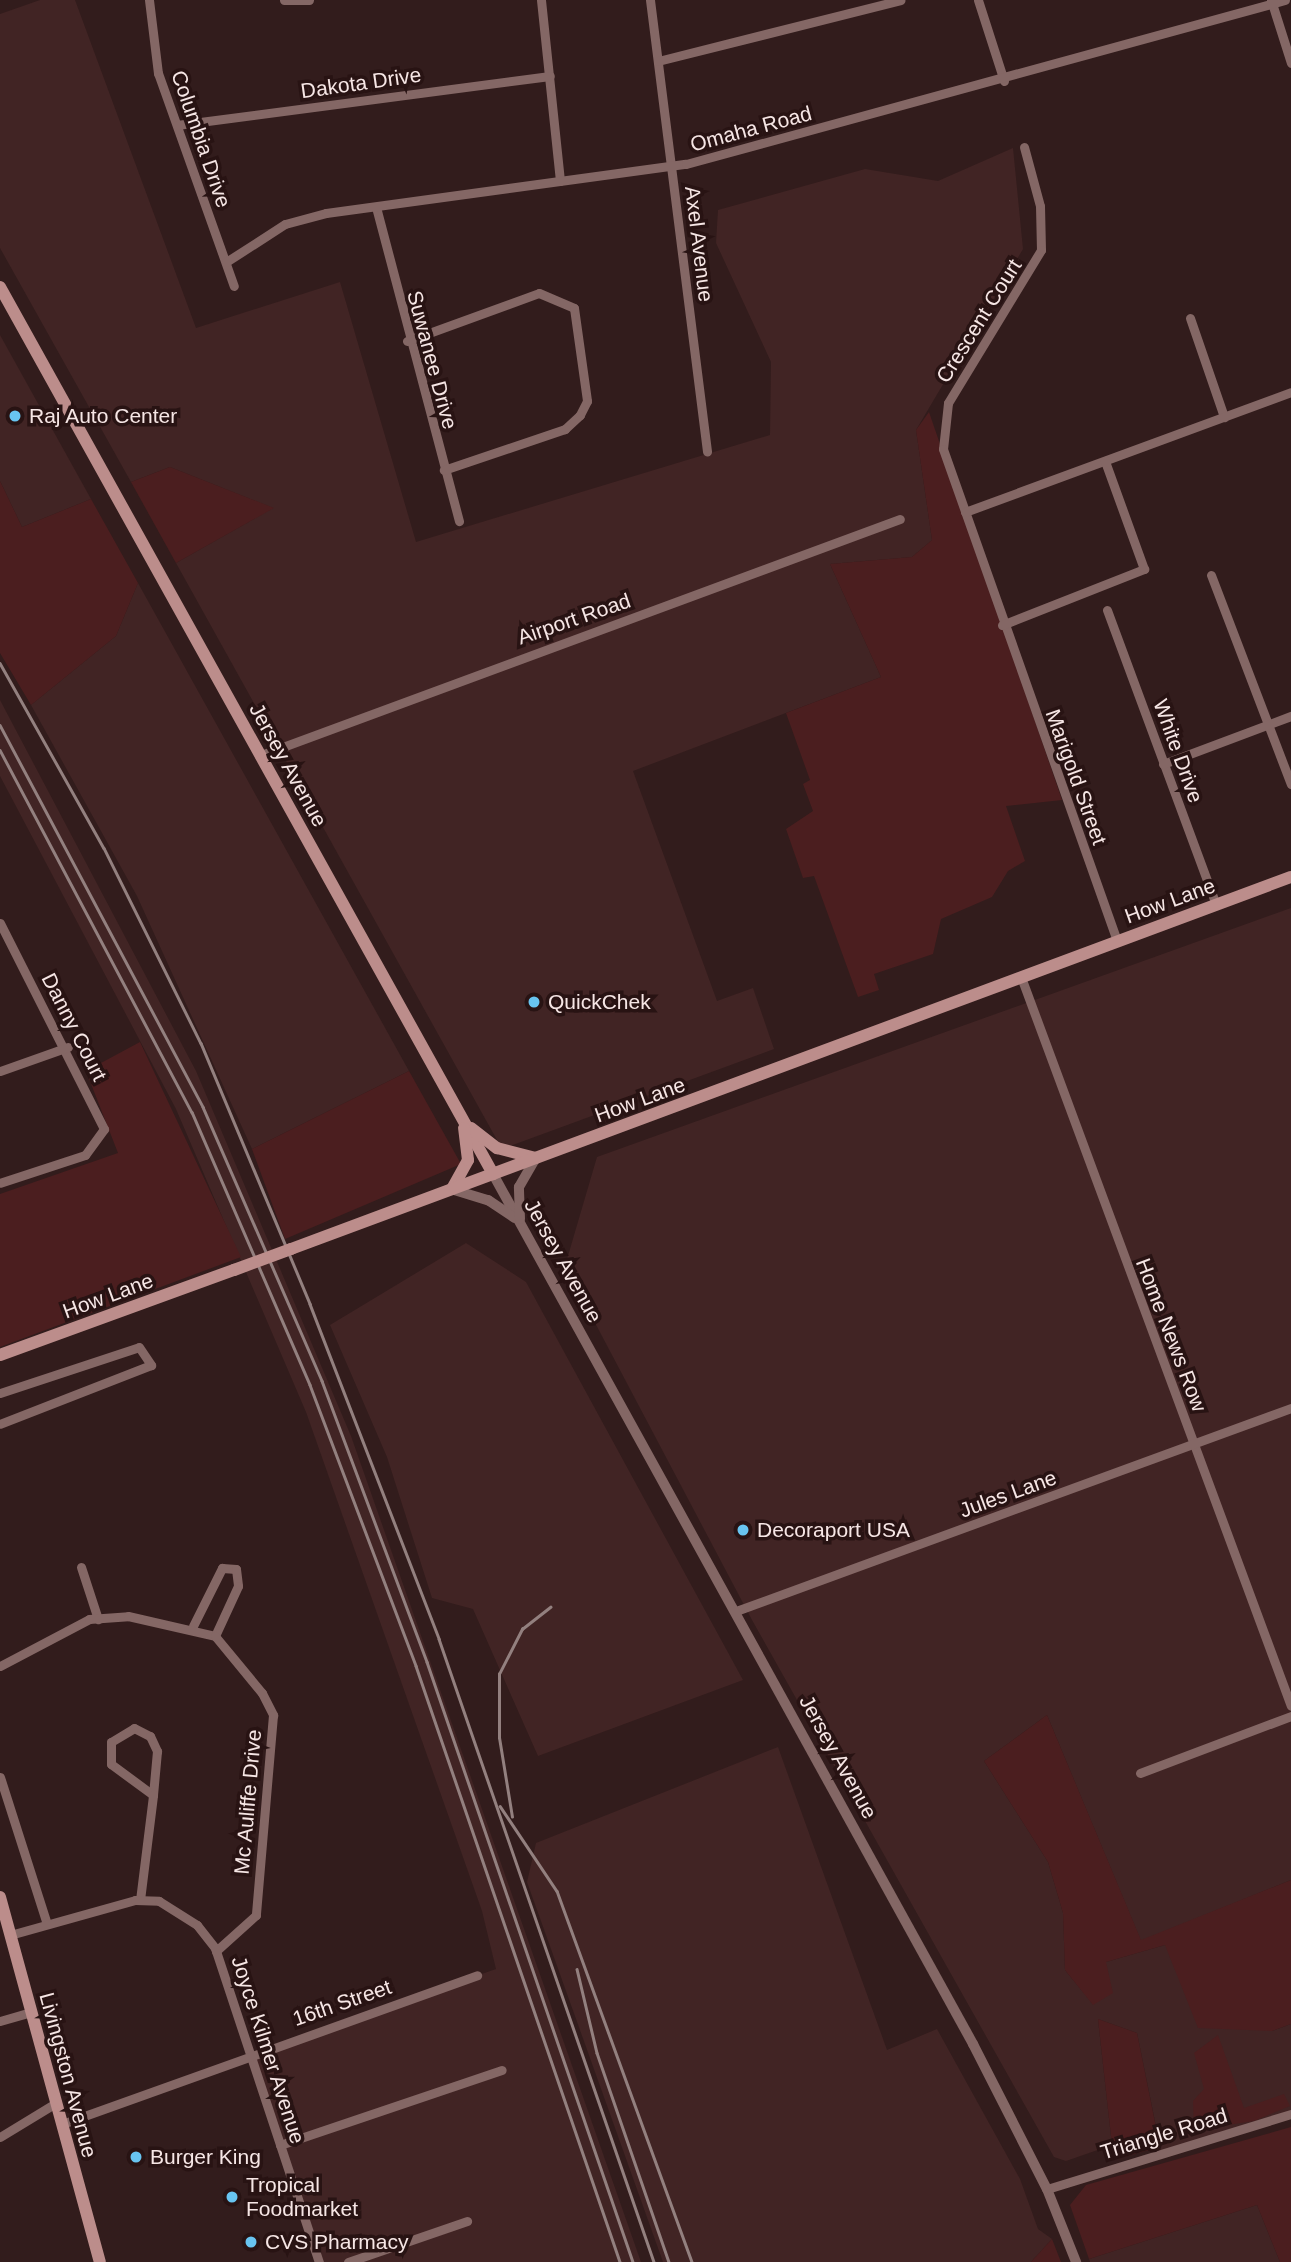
<!DOCTYPE html>
<html>
<head>
<meta charset="utf-8">
<style>
  body { margin:0 }
  #map { position:relative; width:1291px; height:2262px; overflow:hidden; background:#321c1c; font-family:Arial,sans-serif }
  div>[style] { position:absolute }
  .built>* { inset:0; background:#412424 }
  .green>* { inset:0; background:#4b1e1f }
  .minor>* { height:9px; margin:-4.5px; padding:0 4.5px; transform-origin:4.5px; border-radius:4.5px; background:#846765 }
  .tertiary>* { height:10px; margin:-5px; padding:0 5px; transform-origin:5px; border-radius:5px; background:#846765 }
  .secondary>* { height:12px; margin:-6px; padding:0 6px; transform-origin:6px; border-radius:6px; background:#bc8d8b }
  .rail>* { height:2.5px; margin:-1.25px; padding:0 1.25px; transform-origin:1.25px; border-radius:1.25px; background:#93807f }
  .secondary-bridge>* { height:12px; margin:-6px; padding:0 6px; transform-origin:6px; border-radius:6px; background:#bc8d8b }
  .dots>* { width:19px; height:19px; translate:-50% -50%; box-sizing:border-box; border:4px solid #281313; border-radius:50% }
  span { translate:-50% -50%; white-space:nowrap; text-align:center; line-height:1.15; -webkit-text-stroke:7px #281313; paint-order:stroke }
  .street-label { font-size:21px; color:#f6e6e5 }
  .poi-label { font-size:21px; color:#f6e6e5 }
  .left { translate:0 -50%; text-align:left }
</style>
</head>
<body>
<div id="map">
  <div class="built">
    <div style="clip-path:polygon(40px 0,75px 0,196px 328px,340px 282px,416px 542px,770px 435px,771px 362px,716px 243px,718px 210px,865px 169px,938px 181px,1013px 148px,1023px 249px,916px 430px,932px 540px,912px 557px,830px 564px,881px 677px,633px 771px,717px 1001px,753px 988px,774px 1049px,502px 1149px,176px 563px,273px 508px,170px 467px,131px 482px,0 248px,0 14px)"></div>
    <div style="clip-path:polygon(0 335px,91px 499px,22px 527px,0 481px)"></div>
    <div style="clip-path:polygon(138px 583px,409px 1071px,252px 1149px,137px 896px,31px 705px,116px 636px)"></div>
    <div style="clip-path:polygon(0 700px,196px 1071px,351px 1436px,641px 2262px,319px 2262px,247px 2056px,496px 1969px,482px 1911px,306px 1412px,176px 1109px,0 776px)"></div>
    <div style="clip-path:polygon(1291px 908px,1291px 1880px,1141px 1941px,1047px 1715px,984px 1761px,1048px 1862px,1063px 1913px,1065px 1970px,1093px 2004px,1106px 1962px,1165px 1945px,1272px 2031px,1291px 2024px,1291px 2115px,1162px 2156px,1137px 2033px,1098px 2019px,1112px 2145px,1066px 2161px,1054px 2157px,752px 1620px,565px 1266px,597px 1157px)"></div>
    <div style="clip-path:polygon(466px 1243px,526px 1282px,743px 1680px,538px 1756px,473px 1609px,432px 1598px,387px 1457px,330px 1325px)"></div>
    <div style="clip-path:polygon(778px 1747px,887px 2050px,937px 2029px,1020px 2179px,1038px 2229px,1052px 2239px,1031px 2262px,663px 2262px,527px 1882px,536px 1843px)"></div>
    <div style="clip-path:polygon(1257px 2205px,1280px 2262px,1090px 2262px,1089px 2259px)"></div>
  </div>
  <div class="green">
    <div style="clip-path:polygon(929px 412px,1062px 800px,1006px 806px,1025px 861px,1008px 871px,992px 897px,941px 919px,933px 954px,874px 974px,879px 990px,858px 997px,814px 876px,803px 878px,786px 829px,813px 811px,803px 784px,810px 780px,786px 713px,881px 677px,830px 564px,912px 557px,932px 540px,916px 430px)"></div>
    <div style="clip-path:polygon(170px 467px,274px 508px,176px 563px,131px 482px)"></div>
    <div style="clip-path:polygon(0 481px,22px 527px,91px 499px,138px 583px,116px 636px,31px 705px,0 653px)"></div>
    <div style="clip-path:polygon(140px 1042px,241px 1257px,0 1347px,0 1194px,118px 1153px,86px 1071px)"></div>
    <div style="clip-path:polygon(409px 1071px,461px 1164px,285px 1239px,252px 1149px)"></div>
    <div style="clip-path:polygon(1047px 1715px,1141px 1940px,1291px 1880px,1291px 2024px,1272px 2031px,1198px 2028px,1165px 1945px,1106px 1962px,1113px 1993px,1093px 2005px,1065px 1970px,1063px 1913px,1048px 1862px,984px 1761px)"></div>
    <div style="clip-path:polygon(1098px 2019px,1137px 2033px,1160px 2147px,1120px 2158px,1112px 2145px)"></div>
    <div style="clip-path:polygon(1218px 2035px,1244px 2108px,1284px 2094px,1290px 2106px,1254px 2121px,1194px 2130px,1193px 2101px,1204px 2089px,1194px 2053px)"></div>
    <div style="clip-path:polygon(1291px 2127px,1291px 2262px,1280px 2262px,1257px 2205px,1089px 2259px,1070px 2205px,1086px 2185px)"></div>
    <div style="clip-path:polygon(1052px 2239px,1061px 2262px,1031px 2262px)"></div>
  </div>
  <div class="minor">
    <div style="left:149px;top:0;width:74px;rotate:83deg"></div>
    <div style="left:158px;top:73px;width:226px;rotate:70.4deg"></div>
    <div style="left:284px;top:0;width:25px"></div>
    <div style="left:541px;top:0;width:182px;rotate:84deg"></div>
    <div style="left:650px;top:0;width:455px;rotate:82.8deg"></div>
    <div style="left:978px;top:0;width:85px;rotate:72.2deg"></div>
    <div style="left:1271px;top:0;width:66px;rotate:72.4deg"></div>
    <div style="left:658px;top:61px;width:250px;rotate:-14.1deg"></div>
    <div style="left:177px;top:125px;width:376px;rotate:-7.5deg"></div>
    <div style="left:1024px;top:147px;width:61px;rotate:74.8deg"></div>
    <div style="left:1040px;top:206px;width:44px;rotate:88.7deg"></div>
    <div style="left:1041px;top:250px;width:179px;rotate:121.3deg"></div>
    <div style="left:948px;top:403px;width:46px;rotate:96.2deg"></div>
    <div style="left:943px;top:449px;width:522px;rotate:70.52deg"></div>
    <div style="left:376px;top:207px;width:325px;rotate:75.2deg"></div>
    <div style="left:226px;top:262px;width:70px;rotate:-32.8deg"></div>
    <div style="left:285px;top:224px;width:42px;rotate:-15deg"></div>
    <div style="left:326px;top:213px;width:363px;rotate:-7.8deg"></div>
    <div style="left:686px;top:164px;width:621px;rotate:-15.31deg"></div>
    <div style="left:1190px;top:318px;width:105px;rotate:71deg"></div>
    <div style="left:407px;top:341px;width:140px;rotate:-20deg"></div>
    <div style="left:539px;top:293px;width:38px;rotate:23deg"></div>
    <div style="left:574px;top:308px;width:94px;rotate:82deg"></div>
    <div style="left:587px;top:401px;width:16px;rotate:117deg"></div>
    <div style="left:580px;top:415px;width:21px;rotate:137deg"></div>
    <div style="left:565px;top:429px;width:128px;rotate:161.3deg"></div>
    <div style="left:965px;top:512px;width:347px;rotate:-20.2deg"></div>
    <div style="left:1211px;top:575px;width:224px;rotate:69.1deg"></div>
    <div style="left:1107px;top:610px;width:314px;rotate:69.7deg"></div>
    <div style="left:1002px;top:625px;width:153px;rotate:-21.5deg"></div>
    <div style="left:1144px;top:569px;width:115px;rotate:-109.9deg"></div>
    <div style="left:261px;top:755px;width:681px;rotate:-20.27deg"></div>
    <div style="left:1163px;top:764px;width:137px;rotate:-20.6deg"></div>
    <div style="left:0;top:923px;width:231px;rotate:63.2deg"></div>
    <div style="left:104px;top:1129px;width:32px;rotate:126deg"></div>
    <div style="left:85px;top:1155px;width:89px;rotate:161.8deg"></div>
    <div style="left:1021px;top:977px;width:777px;rotate:69.68deg"></div>
    <div style="left:0;top:1071px;width:72px;rotate:-19.4deg"></div>
    <div style="left:0;top:1393px;width:146px;rotate:-18.3deg"></div>
    <div style="left:139px;top:1347px;width:22px;rotate:56deg"></div>
    <div style="left:151px;top:1365px;width:162px;rotate:158.7deg"></div>
    <div style="left:81px;top:1567px;width:55px;rotate:71.9deg"></div>
    <div style="left:736px;top:1611px;width:591px;rotate:-20.09deg"></div>
    <div style="left:193px;top:1626px;width:65px;rotate:-63.4deg"></div>
    <div style="left:222px;top:1568px;width:14px;rotate:4deg"></div>
    <div style="left:236px;top:1569px;width:17px;rotate:83deg"></div>
    <div style="left:238px;top:1586px;width:55px;rotate:114.7deg"></div>
    <div style="left:0;top:1666px;width:101px;rotate:-27.8deg"></div>
    <div style="left:89px;top:1619px;width:39px;rotate:-4deg"></div>
    <div style="left:128px;top:1616px;width:89px;rotate:12.9deg"></div>
    <div style="left:215px;top:1636px;width:74px;rotate:50.5deg"></div>
    <div style="left:262px;top:1693px;width:25px;rotate:63deg"></div>
    <div style="left:273px;top:1715px;width:201px;rotate:94.9deg"></div>
    <div style="left:256px;top:1915px;width:54px;rotate:138deg"></div>
    <div style="left:134px;top:1728px;width:18px;rotate:27deg"></div>
    <div style="left:150px;top:1736px;width:17px;rotate:65deg"></div>
    <div style="left:157px;top:1751px;width:44px;rotate:95.2deg"></div>
    <div style="left:153px;top:1795px;width:52px;rotate:-143.6deg"></div>
    <div style="left:111px;top:1764px;width:22px;rotate:-90deg"></div>
    <div style="left:111px;top:1742px;width:27px;rotate:-31deg"></div>
    <div style="left:1140px;top:1773px;width:161px;rotate:-20.7deg"></div>
    <div style="left:0;top:1777px;width:154px;rotate:72.3deg"></div>
    <div style="left:140px;top:1900px;width:106px;rotate:-82.9deg"></div>
    <div style="left:10px;top:1935px;width:130px;rotate:-15.6deg"></div>
    <div style="left:135px;top:1900px;width:24px;rotate:2deg"></div>
    <div style="left:159px;top:1901px;width:45px;rotate:32.3deg"></div>
    <div style="left:197px;top:1925px;width:29px;rotate:52deg"></div>
    <div style="left:215px;top:1948px;width:331px;rotate:71.7deg"></div>
    <div style="left:0;top:2021px;width:32px;rotate:-16deg"></div>
    <div style="left:62px;top:2124px;width:441px;rotate:-19.7deg"></div>
    <div style="left:0;top:2137px;width:66px;rotate:-31.3deg"></div>
    <div style="left:280px;top:2145px;width:234px;rotate:-18.7deg"></div>
    <div style="left:1047px;top:2189px;width:255px;rotate:-17.1deg"></div>
    <div style="left:348px;top:2262px;width:126px;rotate:-19deg"></div>
  </div>
  <div class="tertiary">
    <div style="left:493px;top:1174px;width:994px;rotate:61.11deg"></div>
    <div style="left:973px;top:2044px;width:163px;rotate:63deg"></div>
    <div style="left:1047px;top:2189px;width:79px;rotate:68.3deg"></div>
    <div style="left:451px;top:1189px;width:39px;rotate:17deg"></div>
    <div style="left:488px;top:1200px;width:32px;rotate:34deg"></div>
    <div style="left:520px;top:1219px;width:32px;rotate:-92deg"></div>
    <div style="left:519px;top:1187px;width:34px;rotate:-60deg"></div>
  </div>
  <div class="secondary">
    <div style="left:0;top:287px;width:1015px;rotate:60.93deg"></div>
    <div style="left:471px;top:1128px;width:33px;rotate:38deg"></div>
    <div style="left:497px;top:1148px;width:40px;rotate:14.4deg"></div>
    <div style="left:452px;top:1189px;width:33px;rotate:-61deg"></div>
    <div style="left:468px;top:1160px;width:32px;rotate:-97deg"></div>
    <div style="left:291px;top:1249px;width:1067px;rotate:-20.41deg"></div>
    <div style="left:0;top:1355px;width:249px;rotate:-20deg"></div>
    <div style="left:0;top:1897px;width:378px;rotate:74.7deg"></div>
  </div>
  <div class="rail">
    <div style="left:0;top:663px;width:212px;rotate:60.7deg"></div>
    <div style="left:104px;top:848px;width:218px;rotate:63.6deg"></div>
    <div style="left:201px;top:1043px;width:283px;rotate:67.3deg"></div>
    <div style="left:310px;top:1304px;width:359px;rotate:68.9deg"></div>
    <div style="left:439px;top:1639px;width:659px;rotate:70.96deg"></div>
    <div style="left:0;top:725px;width:433px;rotate:62deg"></div>
    <div style="left:203px;top:1107px;width:299px;rotate:66.5deg"></div>
    <div style="left:322px;top:1381px;width:300px;rotate:69.5deg"></div>
    <div style="left:427px;top:1662px;width:634px;rotate:71.05deg"></div>
    <div style="left:0;top:750px;width:410px;rotate:62.1deg"></div>
    <div style="left:192px;top:1112px;width:297px;rotate:66.6deg"></div>
    <div style="left:310px;top:1385px;width:300px;rotate:69.3deg"></div>
    <div style="left:416px;top:1666px;width:630px;rotate:71.1deg"></div>
    <div style="left:500px;top:1806px;width:102px;rotate:56.2deg"></div>
    <div style="left:557px;top:1891px;width:395px;rotate:70deg"></div>
    <div style="left:512px;top:1817px;width:80px;rotate:-99.3deg"></div>
    <div style="left:499px;top:1738px;width:64px;rotate:-90deg"></div>
    <div style="left:499px;top:1674px;width:51px;rotate:-62.9deg"></div>
    <div style="left:522px;top:1629px;width:36px;rotate:-38deg"></div>
    <div style="left:577px;top:1969px;width:86px;rotate:76.6deg"></div>
    <div style="left:597px;top:2053px;width:221px;rotate:71deg"></div>
  </div>
  <div class="secondary-bridge">
    <div style="left:234px;top:1270px;width:61px;rotate:-20.2deg"></div>
  </div>
  <div class="dots">
    <div style="left:15px;top:416px;background:#68c4f0"></div>
    <div style="left:534px;top:1002px;background:#68c4f0"></div>
    <div style="left:743px;top:1530px;background:#68c4f0"></div>
    <div style="left:136px;top:2157px;background:#68c4f0"></div>
    <div style="left:232px;top:2197px;background:#68c4f0"></div>
    <div style="left:251px;top:2242px;background:#68c4f0"></div>
  </div>
  <div class="street-label">
    <span style="left:361px;top:83px;rotate:-8deg">Dakota Drive</span>
    <span style="left:751px;top:129px;rotate:-15deg">Omaha Road</span>
    <span style="left:201px;top:139px;rotate:71deg">Columbia Drive</span>
    <span style="left:699px;top:244px;rotate:83deg">Axel Avenue</span>
    <span style="left:979px;top:321px;rotate:-58deg">Crescent Court</span>
    <span style="left:432px;top:360px;rotate:75deg">Suwanee Drive</span>
    <span style="left:574px;top:619px;rotate:-19deg">Airport Road</span>
    <span style="left:1178px;top:751px;rotate:70deg">White Drive</span>
    <span style="left:288px;top:765px;rotate:61deg">Jersey Avenue</span>
    <span style="left:1076px;top:777px;rotate:70deg">Marigold Street</span>
    <span style="left:1170px;top:901px;rotate:-20deg">How Lane</span>
    <span style="left:74px;top:1027px;rotate:63deg">Danny Court</span>
    <span style="left:640px;top:1100px;rotate:-20deg">How Lane</span>
    <span style="left:563px;top:1261px;rotate:61deg">Jersey Avenue</span>
    <span style="left:108px;top:1296px;rotate:-20deg">How Lane</span>
    <span style="left:1171px;top:1335px;rotate:69deg">Home News Row</span>
    <span style="left:1008px;top:1494px;rotate:-20deg">Jules Lane</span>
    <span style="left:838px;top:1757px;rotate:61deg">Jersey Avenue</span>
    <span style="left:248px;top:1802px;rotate:-85deg">Mc Auliffe Drive</span>
    <span style="left:342px;top:2003px;rotate:-19deg">16th Street</span>
    <span style="left:268px;top:2050px;rotate:72deg">Joyce Kilmer Avenue</span>
    <span style="left:68px;top:2075px;rotate:75deg">Livingston Avenue</span>
    <span style="left:1164px;top:2134px;rotate:-17deg">Triangle Road</span>
  </div>
  <div class="poi-label">
    <span class="left" style="left:29px;top:416px">Raj Auto Center</span>
    <span class="left" style="left:548px;top:1002px">QuickChek</span>
    <span class="left" style="left:757px;top:1530px">Decoraport USA</span>
    <span class="left" style="left:150px;top:2157px">Burger King</span>
    <span class="left" style="left:246px;top:2197px">Tropical<br>Foodmarket</span>
    <span class="left" style="left:265px;top:2242px">CVS Pharmacy</span>
  </div>
</div>
</body>
</html>
